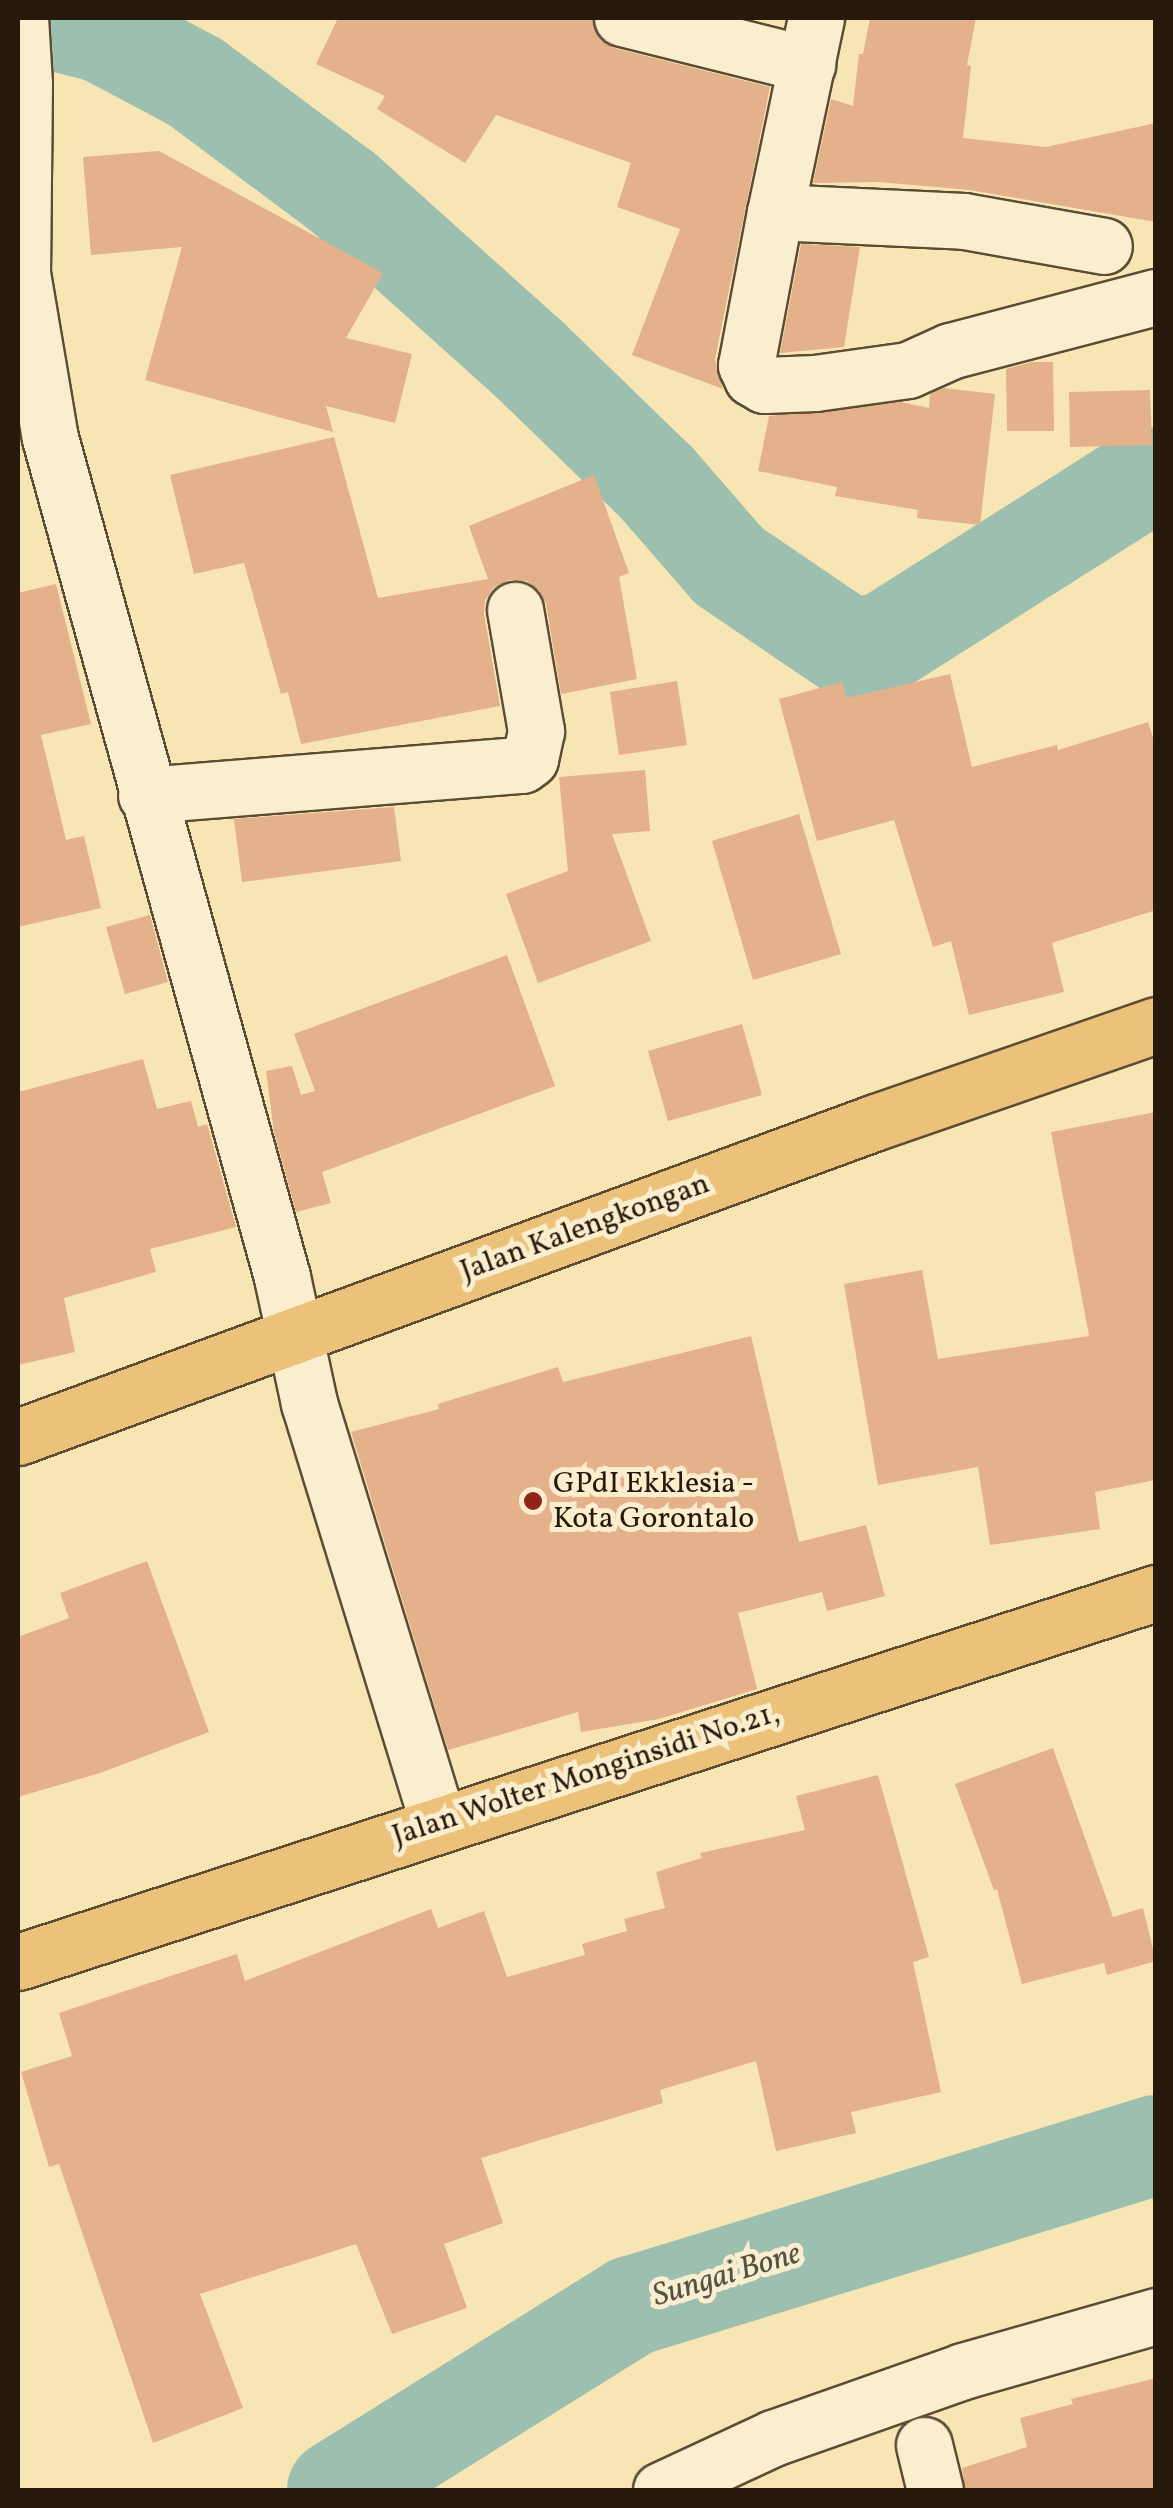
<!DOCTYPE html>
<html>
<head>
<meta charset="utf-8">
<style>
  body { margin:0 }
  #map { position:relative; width:1173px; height:2508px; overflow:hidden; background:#f7e5b4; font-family:Vollkorn,serif }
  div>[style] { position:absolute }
  .river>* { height:100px; margin:-50px; padding:0 50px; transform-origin:50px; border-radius:50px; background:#9dbfb0 }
  .building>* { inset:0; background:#e4b18a }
  .roads { filter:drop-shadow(2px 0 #5b4c36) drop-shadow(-2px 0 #5b4c36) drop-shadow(0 2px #5b4c36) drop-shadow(0 -2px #5b4c36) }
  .minor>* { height:55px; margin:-27.5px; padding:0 27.5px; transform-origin:27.5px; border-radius:27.5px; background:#faeece }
  .highway>* { height:55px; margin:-27.5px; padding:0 27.5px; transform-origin:27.5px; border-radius:27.5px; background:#ecc27a }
  .dots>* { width:28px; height:28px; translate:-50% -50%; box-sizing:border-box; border:5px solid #faeece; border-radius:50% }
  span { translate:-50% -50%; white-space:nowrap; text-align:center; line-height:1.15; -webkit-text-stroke:10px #faeece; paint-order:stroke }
  .street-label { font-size:30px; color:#27190c }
  .poi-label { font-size:30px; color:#27190c }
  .left { translate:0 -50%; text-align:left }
  .water-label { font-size:32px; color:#505345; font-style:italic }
  .frame { position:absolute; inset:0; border:20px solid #27190c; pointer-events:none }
</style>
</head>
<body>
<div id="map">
  <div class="river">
    <div style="left:44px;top:18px;width:61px;rotate:14.3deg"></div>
    <div style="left:103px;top:33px;width:104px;rotate:28deg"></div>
    <div style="left:195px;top:82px;width:186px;rotate:36.7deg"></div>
    <div style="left:344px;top:193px;width:250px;rotate:41.9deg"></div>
    <div style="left:530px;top:360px;width:175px;rotate:44.1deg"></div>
    <div style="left:656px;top:482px;width:111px;rotate:49deg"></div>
    <div style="left:729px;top:566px;width:148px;rotate:34.2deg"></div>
    <div style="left:851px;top:649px;width:35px;rotate:-12deg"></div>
    <div style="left:885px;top:642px;width:301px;rotate:-32.4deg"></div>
    <div style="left:1139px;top:481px;width:17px;rotate:-13deg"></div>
    <div style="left:337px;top:2490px;width:348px;rotate:-32deg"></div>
    <div style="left:632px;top:2306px;width:548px;rotate:-17.08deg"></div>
  </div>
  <div class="building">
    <div style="clip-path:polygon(338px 18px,592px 18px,600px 40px,614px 48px,770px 87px,715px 359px,723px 389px,632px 355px,680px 229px,617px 207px,631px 163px,496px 115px,465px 163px,377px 109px,385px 96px,316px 64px)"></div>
    <div style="clip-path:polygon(870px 18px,976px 18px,967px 65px,971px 66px,963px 138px,1046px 147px,1156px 123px,1156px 222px,970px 190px,878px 182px,813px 183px,831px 99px,853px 106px,859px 54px,863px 54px)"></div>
    <div style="clip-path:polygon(159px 151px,383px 273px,346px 338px,412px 354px,395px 423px,326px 406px,333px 432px,145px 380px,182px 247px,91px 255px,83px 157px)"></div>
    <div style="clip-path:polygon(801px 244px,860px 247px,844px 347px,780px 353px)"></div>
    <div style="clip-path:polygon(1032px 362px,1053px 362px,1054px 431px,1007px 431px,1006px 369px)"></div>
    <div style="clip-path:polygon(944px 388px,995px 394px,980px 525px,917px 518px,918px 510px,835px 496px,837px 487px,758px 471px,769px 416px,901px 402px,929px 408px,930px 394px)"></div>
    <div style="clip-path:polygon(1150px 390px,1152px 445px,1070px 447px,1069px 392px)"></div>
    <div style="clip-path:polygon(334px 437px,378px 598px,488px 579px,469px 526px,594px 475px,629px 573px,619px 577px,637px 679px,561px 694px,546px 604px,540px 591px,527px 581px,509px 580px,494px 587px,485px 600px,484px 614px,500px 706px,301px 744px,288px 692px,281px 694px,244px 563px,194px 574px,170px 475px)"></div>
    <div style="clip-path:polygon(56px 584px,91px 724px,41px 735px,66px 840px,84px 836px,101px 908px,18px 927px,18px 593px)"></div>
    <div style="clip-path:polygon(950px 674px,972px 767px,1057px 745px,1058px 750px,1148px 722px,1156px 747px,1156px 910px,1052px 943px,1064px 992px,969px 1015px,951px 941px,933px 947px,894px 820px,817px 841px,779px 699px,842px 682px,847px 698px)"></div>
    <div style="clip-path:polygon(677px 681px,687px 745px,619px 755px,610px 692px)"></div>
    <div style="clip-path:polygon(645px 770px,650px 831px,612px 834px,651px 941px,538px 983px,506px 894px,568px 871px,559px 777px)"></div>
    <div style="clip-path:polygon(394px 807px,401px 861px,242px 882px,234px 819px)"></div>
    <div style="clip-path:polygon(799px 814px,841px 954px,753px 980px,712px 841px)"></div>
    <div style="clip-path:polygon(150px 915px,168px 982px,125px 994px,106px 927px)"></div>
    <div style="clip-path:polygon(507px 955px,555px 1086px,322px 1172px,331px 1203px,296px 1212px,274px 1132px,266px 1071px,292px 1066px,301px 1095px,315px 1091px,294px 1034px)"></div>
    <div style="clip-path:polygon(742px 1024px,762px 1095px,668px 1121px,648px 1051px)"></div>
    <div style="clip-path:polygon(143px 1059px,157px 1109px,191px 1101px,198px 1127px,207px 1124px,236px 1227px,150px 1249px,156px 1272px,64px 1298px,75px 1352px,18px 1365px,18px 1092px)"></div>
    <div style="clip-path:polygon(1156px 1112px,1156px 1480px,1095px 1492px,1100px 1529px,990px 1545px,978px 1467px,878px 1485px,844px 1284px,922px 1270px,938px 1359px,1089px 1336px,1051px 1132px)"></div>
    <div style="clip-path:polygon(751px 1336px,799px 1542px,866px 1525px,885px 1596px,827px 1611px,822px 1592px,738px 1613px,757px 1689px,659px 1719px,581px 1732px,578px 1712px,448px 1750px,351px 1432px,439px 1409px,438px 1404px,558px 1367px,563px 1382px)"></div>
    <div style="clip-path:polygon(147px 1561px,209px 1732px,100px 1773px,18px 1797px,18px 1637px,69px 1618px,60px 1593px)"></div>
    <div style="clip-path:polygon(1053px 1748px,1113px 1917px,1143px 1908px,1156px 1961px,1107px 1975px,1104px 1963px,1022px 1984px,997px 1889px,994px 1890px,955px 1784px)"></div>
    <div style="clip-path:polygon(878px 1775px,929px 1957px,913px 1962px,941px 2092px,851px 2112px,856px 2133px,776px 2151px,756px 2061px,660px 2090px,663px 2103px,481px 2158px,503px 2223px,444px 2244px,467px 2308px,392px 2334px,356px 2244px,200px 2294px,243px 2408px,153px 2443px,59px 2164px,49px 2167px,21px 2072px,72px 2056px,59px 2013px,237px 1954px,245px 1981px,431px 1909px,438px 1928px,484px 1911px,507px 1977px,585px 1955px,582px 1944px,627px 1931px,624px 1919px,665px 1908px,656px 1872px,702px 1858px,700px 1853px,805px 1830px,796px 1796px)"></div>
    <div style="clip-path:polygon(1156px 2378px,1156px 2490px,965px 2490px,962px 2468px,1027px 2447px,1020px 2418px,1073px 2404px,1071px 2399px)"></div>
  </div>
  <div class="roads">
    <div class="minor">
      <div style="left:20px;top:18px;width:66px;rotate:86.5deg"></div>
      <div style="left:24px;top:84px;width:189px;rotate:90.6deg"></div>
      <div style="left:22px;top:273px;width:167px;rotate:80.4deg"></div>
      <div style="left:50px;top:438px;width:870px;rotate:74.54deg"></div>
      <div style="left:282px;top:1277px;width:129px;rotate:77.9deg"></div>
      <div style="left:309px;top:1403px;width:438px;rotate:72.9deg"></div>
      <div style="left:622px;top:18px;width:191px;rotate:14deg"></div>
      <div style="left:816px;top:18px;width:198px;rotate:101.9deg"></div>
      <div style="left:775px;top:212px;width:189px;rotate:2.7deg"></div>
      <div style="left:964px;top:221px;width:142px;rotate:10.1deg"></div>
      <div style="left:775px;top:212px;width:156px;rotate:100.7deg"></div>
      <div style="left:746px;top:365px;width:14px;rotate:65deg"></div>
      <div style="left:752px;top:378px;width:14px;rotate:30deg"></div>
      <div style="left:764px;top:385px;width:51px;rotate:-2.2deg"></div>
      <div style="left:815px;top:383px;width:94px;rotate:-8deg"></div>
      <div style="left:908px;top:370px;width:46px;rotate:-24.3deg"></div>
      <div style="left:950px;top:351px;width:213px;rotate:-14.7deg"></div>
      <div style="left:146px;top:795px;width:377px;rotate:-4.6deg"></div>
      <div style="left:522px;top:765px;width:10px;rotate:-37deg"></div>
      <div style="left:530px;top:759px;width:29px;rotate:-78deg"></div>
      <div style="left:536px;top:731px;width:123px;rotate:-99.8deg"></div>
      <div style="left:924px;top:2445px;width:46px;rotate:76.3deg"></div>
      <div style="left:661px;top:2490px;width:123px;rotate:-24.9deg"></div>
      <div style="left:773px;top:2438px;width:201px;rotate:-19.4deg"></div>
      <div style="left:963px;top:2371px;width:201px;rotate:-15.9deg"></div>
    </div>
    <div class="highway">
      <div style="left:18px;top:1437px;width:914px;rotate:-20.16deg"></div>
      <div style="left:876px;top:1122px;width:296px;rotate:-19.1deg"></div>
      <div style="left:18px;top:1962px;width:1196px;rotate:-17.97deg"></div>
    </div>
  </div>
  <div class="dots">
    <div style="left:533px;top:1501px;background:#8f2418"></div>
  </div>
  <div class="street-label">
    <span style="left:585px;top:1228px;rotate:-20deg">Jalan Kalengkongan</span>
    <span style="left:586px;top:1775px;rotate:-18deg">Jalan Wolter Monginsidi No.21,</span>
  </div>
  <div class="poi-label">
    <span class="left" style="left:553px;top:1501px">GPdI Ekklesia -<br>Kota Gorontalo</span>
  </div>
  <div class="water-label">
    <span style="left:727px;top:2276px;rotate:-17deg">Sungai Bone</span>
  </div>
  <div class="frame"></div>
</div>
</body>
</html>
